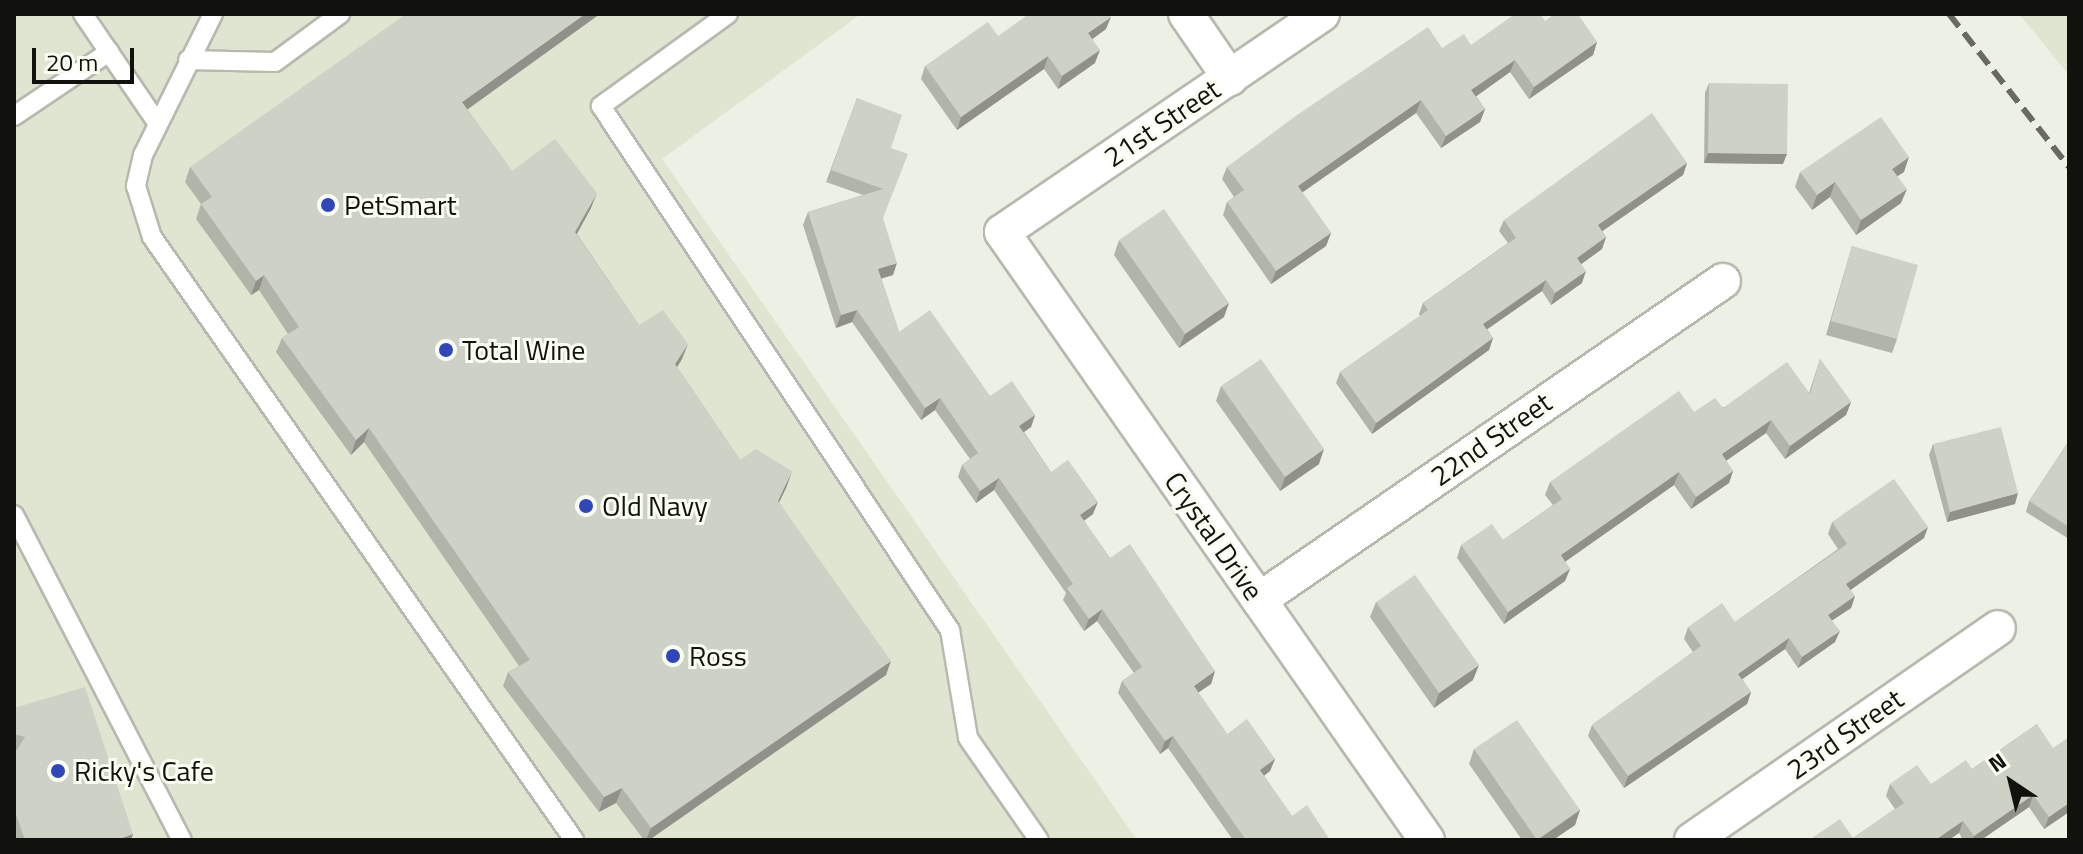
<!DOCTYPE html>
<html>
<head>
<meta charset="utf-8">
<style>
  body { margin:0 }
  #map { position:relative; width:2083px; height:854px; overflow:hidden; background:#edf0e4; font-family:"Titillium Web",sans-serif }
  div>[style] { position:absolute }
  .built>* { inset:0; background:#e0e5d2 }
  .roads { filter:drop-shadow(2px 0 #b6b9ae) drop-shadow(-2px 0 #b6b9ae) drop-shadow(0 2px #b6b9ae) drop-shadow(0 -2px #b6b9ae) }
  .lane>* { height:18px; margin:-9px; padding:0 9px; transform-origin:9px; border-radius:9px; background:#fff }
  .street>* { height:34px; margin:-17px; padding:0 17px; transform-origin:17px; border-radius:17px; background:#fff }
  .rail>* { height:6px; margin-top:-3px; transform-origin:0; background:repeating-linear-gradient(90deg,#696b63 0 16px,transparent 0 24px) }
  .wall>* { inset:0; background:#b1b4a9 }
  .shaded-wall>* { inset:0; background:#90928a }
  .building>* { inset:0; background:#ced1c5 }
  .dots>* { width:22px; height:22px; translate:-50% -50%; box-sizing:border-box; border:4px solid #fafdf2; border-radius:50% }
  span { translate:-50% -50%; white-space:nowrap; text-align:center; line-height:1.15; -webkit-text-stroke:6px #fafdf2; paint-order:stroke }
  .street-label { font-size:28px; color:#11120e }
  .poi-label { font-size:28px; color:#11120e }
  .left { translate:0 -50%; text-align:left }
  .frame { position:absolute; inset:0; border:16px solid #11120e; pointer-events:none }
  .north { position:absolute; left:1971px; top:742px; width:80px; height:80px; -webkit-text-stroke:6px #fafdf2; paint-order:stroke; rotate:325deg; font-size:22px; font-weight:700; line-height:32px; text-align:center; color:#11120e }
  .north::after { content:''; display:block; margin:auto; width:28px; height:36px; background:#11120e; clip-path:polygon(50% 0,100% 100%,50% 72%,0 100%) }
  .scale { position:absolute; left:32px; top:48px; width:102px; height:36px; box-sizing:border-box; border:4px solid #11120e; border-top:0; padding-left:10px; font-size:24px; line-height:28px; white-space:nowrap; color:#11120e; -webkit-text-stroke:6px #fafdf2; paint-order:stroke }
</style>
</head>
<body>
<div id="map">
  <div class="built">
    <div style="clip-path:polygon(14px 14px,861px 14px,662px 159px,1137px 840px,14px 840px)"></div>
    <div style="clip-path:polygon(2019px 14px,2069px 14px,2069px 75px)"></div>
  </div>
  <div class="roads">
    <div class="lane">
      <div style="left:83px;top:14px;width:130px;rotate:55.7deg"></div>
      <div style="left:213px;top:14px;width:157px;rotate:116.4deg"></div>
      <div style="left:143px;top:155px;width:32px;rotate:103deg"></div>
      <div style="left:136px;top:186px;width:53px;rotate:72.6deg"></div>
      <div style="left:152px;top:237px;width:736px;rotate:55.01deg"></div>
      <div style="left:728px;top:14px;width:157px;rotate:144.1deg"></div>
      <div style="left:601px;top:106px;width:630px;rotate:56.34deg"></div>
      <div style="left:950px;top:630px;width:109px;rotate:80.5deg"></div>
      <div style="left:968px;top:738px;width:124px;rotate:55.2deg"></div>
      <div style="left:188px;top:60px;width:87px;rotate:1.3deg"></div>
      <div style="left:275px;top:62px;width:81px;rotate:-36.4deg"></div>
      <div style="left:14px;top:116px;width:115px;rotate:-34deg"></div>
      <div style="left:14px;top:515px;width:366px;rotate:62.7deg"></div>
    </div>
    <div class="street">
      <div style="left:1186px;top:14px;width:78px;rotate:55.5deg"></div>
      <div style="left:1322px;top:14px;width:387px;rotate:145.7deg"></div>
      <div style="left:1002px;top:232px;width:742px;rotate:55.05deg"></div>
      <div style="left:1259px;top:600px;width:563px;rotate:-34.51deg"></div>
      <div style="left:1692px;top:840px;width:372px;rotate:-34.7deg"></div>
    </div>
  </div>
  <div class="rail">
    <div style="left:1949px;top:14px;width:194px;rotate:51.9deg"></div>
  </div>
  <div class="wall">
    <div style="clip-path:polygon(1545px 21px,1597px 42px,1593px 55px,1529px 99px,1510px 72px,1476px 96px,1485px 109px,1480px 122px,1441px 148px,1416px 113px,1302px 192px,1331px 233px,1326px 246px,1271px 284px,1223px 215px,1227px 202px,1234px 197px,1222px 179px,1227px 167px,1442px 48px,1471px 45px)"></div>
    <div style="clip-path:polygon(1106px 29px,1092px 39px,1095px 63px,1058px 89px,1044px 69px,957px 130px,921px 79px,925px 66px,998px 36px)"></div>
    <div style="clip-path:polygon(1709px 83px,1783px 164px,1704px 163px,1705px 93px)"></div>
    <div style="clip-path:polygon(857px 98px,891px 148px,883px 219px,893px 275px,881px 278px,899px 332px,990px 396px,1035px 415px,1031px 427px,1024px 432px,1051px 472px,1093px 514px,1084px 521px,1110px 558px,1215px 671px,1211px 684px,1198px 692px,1227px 734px,1275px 759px,1270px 771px,1264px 776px,1292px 816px,1331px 840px,1233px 840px,1168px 748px,1160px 754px,1118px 693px,1122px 681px,1134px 673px,1097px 621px,1084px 631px,1063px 600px,1066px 593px,994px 490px,976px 503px,958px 477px,962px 465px,970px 459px,935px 410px,921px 420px,852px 322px,836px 328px,803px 225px,808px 212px,863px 195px,826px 182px)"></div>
    <div style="clip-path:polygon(467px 109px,512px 171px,591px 208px,577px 234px,639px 325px,682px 359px,677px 367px,740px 460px,787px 486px,779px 502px,886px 675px,649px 840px,644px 840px,616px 803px,599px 812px,503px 686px,508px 672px,519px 666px,364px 442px,351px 455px,276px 352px,282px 338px,288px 334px,259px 290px,251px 295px,196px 219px,201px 204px,185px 182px,190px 167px)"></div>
    <div style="clip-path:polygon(1687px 163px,1683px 175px,1602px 231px,1606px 237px,1602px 249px,1581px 264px,1582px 283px,1551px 305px,1542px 291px,1487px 329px,1493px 338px,1489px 350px,1372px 434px,1336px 383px,1340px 372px,1420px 316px,1419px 314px,1423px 303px,1508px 243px,1499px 231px,1504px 220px)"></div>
    <div style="clip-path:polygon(1800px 172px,1904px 172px,1897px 176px,1901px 203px,1856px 235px,1830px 197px,1812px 210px,1795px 187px)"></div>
    <div style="clip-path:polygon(1119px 240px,1224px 317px,1179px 348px,1114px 255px)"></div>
    <div style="clip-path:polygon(1852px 246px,1897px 339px,1892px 353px,1826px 335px)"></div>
    <div style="clip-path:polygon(1820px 359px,1851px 402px,1846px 415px,1785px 459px,1766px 433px,1726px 461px,1733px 471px,1729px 483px,1691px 509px,1674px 485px,1565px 562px,1570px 569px,1565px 581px,1504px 624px,1457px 558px,1461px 545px,1503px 540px,1553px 505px,1545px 495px,1550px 482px,1694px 412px,1809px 393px)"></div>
    <div style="clip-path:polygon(1221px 386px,1319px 464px,1280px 491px,1216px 401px)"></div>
    <div style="clip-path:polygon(2069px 441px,2069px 539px,2026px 512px,2029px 501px)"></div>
    <div style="clip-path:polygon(1933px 444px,2015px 504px,1947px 522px,1929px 455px)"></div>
    <div style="clip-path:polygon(1832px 522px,1924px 538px,1850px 590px,1855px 596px,1851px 608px,1832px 620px,1835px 642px,1798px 668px,1785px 649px,1742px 679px,1751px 692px,1747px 704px,1624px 788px,1588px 736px,1592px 725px,1693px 652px,1684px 639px,1688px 627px,1735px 622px,1838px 549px,1828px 534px)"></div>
    <div style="clip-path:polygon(1376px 602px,1473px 680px,1434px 708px,1370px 617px)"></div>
    <div style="clip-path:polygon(14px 708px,133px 834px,131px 840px,14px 840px,14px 754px,16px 751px,14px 750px)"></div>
    <div style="clip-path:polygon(2037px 724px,2069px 812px,2044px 829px,2029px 807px,1981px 840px,1963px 840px,1959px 833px,1853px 838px,1895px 809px,1886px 796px,1890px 784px,1931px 784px,1972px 769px)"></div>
    <div style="clip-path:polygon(1474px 749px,1580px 810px,1575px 825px,1553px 840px,1522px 840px,1469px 764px)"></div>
  </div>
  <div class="shaded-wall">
    <div style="clip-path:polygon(585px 14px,600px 14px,457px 117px,462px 102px)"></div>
    <div style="clip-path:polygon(1111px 17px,1106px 29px,1083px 46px,1088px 33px)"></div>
    <div style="clip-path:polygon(1597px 42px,1593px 55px,1529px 99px,1534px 87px)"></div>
    <div style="clip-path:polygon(1100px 50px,1095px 63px,1058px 89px,1062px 76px)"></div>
    <div style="clip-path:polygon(1048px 56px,1044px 69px,957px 130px,961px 117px)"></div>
    <div style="clip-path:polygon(1515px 60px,1510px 72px,1467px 103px,1471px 90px)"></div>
    <div style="clip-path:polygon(1421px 100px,1416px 113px,1293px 199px,1298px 186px)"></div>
    <div style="clip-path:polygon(1485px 109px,1480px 122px,1441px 148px,1446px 136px)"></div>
    <div style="clip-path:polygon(1708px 153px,1787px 154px,1783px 164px,1704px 163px)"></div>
    <div style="clip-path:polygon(1909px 157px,1904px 172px,1887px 183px,1892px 169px)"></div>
    <div style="clip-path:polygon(1687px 163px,1683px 175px,1594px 237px,1598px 225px)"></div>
    <div style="clip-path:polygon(1835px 182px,1830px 197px,1812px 210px,1817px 195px)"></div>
    <div style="clip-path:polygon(1907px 189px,1901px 203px,1856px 235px,1861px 220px)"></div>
    <div style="clip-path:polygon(597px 193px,591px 208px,570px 246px,575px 232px)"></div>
    <div style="clip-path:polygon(1331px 233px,1326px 246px,1271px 284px,1276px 271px)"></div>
    <div style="clip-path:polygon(1606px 237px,1602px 249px,1573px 270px,1577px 258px)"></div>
    <div style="clip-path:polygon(897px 263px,893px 275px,874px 281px,878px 269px)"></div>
    <div style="clip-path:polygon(1586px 271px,1582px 283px,1551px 305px,1555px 293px)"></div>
    <div style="clip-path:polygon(264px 275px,259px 290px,251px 295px,256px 281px)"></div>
    <div style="clip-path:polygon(1546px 280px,1542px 291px,1479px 335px,1483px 324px)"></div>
    <div style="clip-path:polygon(1229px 303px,1224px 317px,1179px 348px,1185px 334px)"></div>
    <div style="clip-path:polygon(857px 310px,852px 322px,836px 328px,841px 315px)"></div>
    <div style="clip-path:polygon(1493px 338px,1489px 350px,1372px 434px,1376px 423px)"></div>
    <div style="clip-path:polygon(688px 344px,682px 359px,670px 378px,675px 364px)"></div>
    <div style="clip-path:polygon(940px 398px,935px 410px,921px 420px,925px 408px)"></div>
    <div style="clip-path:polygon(1851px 402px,1846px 415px,1785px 459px,1790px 446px)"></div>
    <div style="clip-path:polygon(1035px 415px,1031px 427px,1015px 438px,1019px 426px)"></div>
    <div style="clip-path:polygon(1771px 420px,1766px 433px,1717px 467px,1722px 454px)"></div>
    <div style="clip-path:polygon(369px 428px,364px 442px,351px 455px,356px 440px)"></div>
    <div style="clip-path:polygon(1324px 449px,1319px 464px,1280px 491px,1285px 477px)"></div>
    <div style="clip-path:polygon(792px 471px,787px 486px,773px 515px,778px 501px)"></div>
    <div style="clip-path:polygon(1733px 471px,1729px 483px,1691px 509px,1696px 497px)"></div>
    <div style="clip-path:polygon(1679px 472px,1674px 485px,1556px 568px,1561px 555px)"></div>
    <div style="clip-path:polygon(999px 478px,994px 490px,976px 503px,980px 491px)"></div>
    <div style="clip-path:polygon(2018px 493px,2015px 504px,1947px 522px,1950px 512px)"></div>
    <div style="clip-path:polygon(1098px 502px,1093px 514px,1075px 527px,1080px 515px)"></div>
    <div style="clip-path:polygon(1928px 527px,1924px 538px,1842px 596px,1846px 584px)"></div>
    <div style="clip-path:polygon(1570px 569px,1565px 581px,1504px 624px,1508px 612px)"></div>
    <div style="clip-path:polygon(1855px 596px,1851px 608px,1824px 626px,1828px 615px)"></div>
    <div style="clip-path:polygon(1102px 609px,1097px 621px,1084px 631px,1089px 619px)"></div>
    <div style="clip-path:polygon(1840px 631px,1835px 642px,1798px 668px,1802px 657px)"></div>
    <div style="clip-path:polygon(1789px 638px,1785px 649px,1734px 685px,1738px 674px)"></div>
    <div style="clip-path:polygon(891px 661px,886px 675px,649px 840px,646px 840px,651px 828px)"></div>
    <div style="clip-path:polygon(1479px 665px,1473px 680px,1434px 708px,1439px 693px)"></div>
    <div style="clip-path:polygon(1215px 671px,1211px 684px,1189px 699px,1194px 686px)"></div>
    <div style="clip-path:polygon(1751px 692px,1747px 704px,1624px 788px,1628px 776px)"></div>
    <div style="clip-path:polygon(1173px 736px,1168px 748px,1160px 754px,1165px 741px)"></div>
    <div style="clip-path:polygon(1275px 759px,1270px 771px,1255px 782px,1260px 770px)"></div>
    <div style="clip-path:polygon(622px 788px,616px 803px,599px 812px,604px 797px)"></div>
    <div style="clip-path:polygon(2033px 795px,2029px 807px,1981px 840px,1972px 840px,1974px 836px)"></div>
    <div style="clip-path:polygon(2069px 803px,2069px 812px,2044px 829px,2049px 817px)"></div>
    <div style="clip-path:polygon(1580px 810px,1575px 825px,1553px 840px,1537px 840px)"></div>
    <div style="clip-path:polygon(1963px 821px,1959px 833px,1949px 840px,1935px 840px)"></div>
    <div style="clip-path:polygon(133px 834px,131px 840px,117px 840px)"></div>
  </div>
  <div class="building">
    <div style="clip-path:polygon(406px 14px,585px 14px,462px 102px,512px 171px,555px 139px,597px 193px,575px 232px,639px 325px,663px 310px,688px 344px,675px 364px,740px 460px,756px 449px,792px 471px,778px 501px,891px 661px,651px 828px,622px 788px,604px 797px,508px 672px,530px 660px,369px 428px,356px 440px,282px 338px,299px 327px,264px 275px,256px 281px,201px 204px,212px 197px,190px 167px)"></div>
    <div style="clip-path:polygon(1029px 14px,1109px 14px,1111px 17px,1088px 33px,1100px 50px,1062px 76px,1048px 56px,961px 117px,925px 66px,988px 22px,998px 36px)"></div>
    <div style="clip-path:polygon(1515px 14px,1540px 14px,1545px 21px,1554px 14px,1578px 14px,1597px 42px,1534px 87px,1515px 60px,1471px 90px,1485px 109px,1446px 136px,1421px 100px,1298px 186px,1331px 233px,1276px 271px,1227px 202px,1244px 190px,1227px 167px,1297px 115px,1428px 27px,1442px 48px,1464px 34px,1471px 45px)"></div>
    <div style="clip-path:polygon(1709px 83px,1788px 84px,1787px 154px,1708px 153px)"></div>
    <div style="clip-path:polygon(857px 98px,902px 115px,891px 148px,908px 154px,883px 218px,897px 263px,878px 269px,899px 332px,930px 310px,990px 396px,1012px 381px,1035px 415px,1019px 426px,1051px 472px,1068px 460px,1098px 502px,1080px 515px,1110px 558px,1130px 544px,1215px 671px,1194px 686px,1227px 734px,1247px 719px,1275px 759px,1260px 770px,1292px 816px,1307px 805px,1330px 840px,1246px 840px,1173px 736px,1165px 741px,1122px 681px,1142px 667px,1102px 609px,1089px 619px,1067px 588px,1073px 584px,999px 478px,980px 491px,962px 465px,978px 453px,940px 398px,925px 408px,857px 310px,841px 315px,808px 212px,883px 189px,831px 170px)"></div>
    <div style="clip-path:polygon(1652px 113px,1687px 163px,1598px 225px,1606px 237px,1577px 258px,1586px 271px,1555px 293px,1546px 280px,1483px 324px,1493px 338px,1376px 423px,1340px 372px,1428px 310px,1423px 303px,1516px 238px,1504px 220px)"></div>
    <div style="clip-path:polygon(1881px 117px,1909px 157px,1892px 169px,1907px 189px,1861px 220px,1835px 182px,1817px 195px,1800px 172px)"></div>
    <div style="clip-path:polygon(1164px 209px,1229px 303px,1185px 334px,1119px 240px)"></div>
    <div style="clip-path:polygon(1852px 246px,1918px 265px,1897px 339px,1831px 321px)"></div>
    <div style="clip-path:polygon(1261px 359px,1324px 449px,1285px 477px,1221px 386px)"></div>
    <div style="clip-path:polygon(1820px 359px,1851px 402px,1790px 446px,1771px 420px,1722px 454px,1733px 471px,1696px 497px,1679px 472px,1561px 555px,1570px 569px,1508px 612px,1461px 545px,1492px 524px,1503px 540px,1562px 499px,1550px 482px,1679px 391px,1694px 412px,1715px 398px,1723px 408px,1787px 362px,1810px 394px)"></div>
    <div style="clip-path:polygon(2001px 427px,2018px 493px,1950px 512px,1933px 444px)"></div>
    <div style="clip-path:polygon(2069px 440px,2069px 527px,2029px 501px)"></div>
    <div style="clip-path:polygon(1894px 479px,1928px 527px,1846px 584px,1855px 596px,1828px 615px,1840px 631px,1802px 657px,1789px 638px,1738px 674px,1751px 692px,1628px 776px,1592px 725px,1701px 646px,1688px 627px,1722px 603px,1735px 622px,1847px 544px,1832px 522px)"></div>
    <div style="clip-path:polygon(1415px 575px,1479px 665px,1439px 693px,1376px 602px)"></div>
    <div style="clip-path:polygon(85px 687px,133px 834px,117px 840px,25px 840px,14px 809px,14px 754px,25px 737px,14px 734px,14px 708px)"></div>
    <div style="clip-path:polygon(1517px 720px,1580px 810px,1537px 840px,1474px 749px)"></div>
    <div style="clip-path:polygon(2037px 724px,2053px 748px,2069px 737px,2069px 803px,2049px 817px,2033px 795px,1974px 836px,1963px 821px,1935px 840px,1809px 840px,1840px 819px,1853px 838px,1904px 803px,1890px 784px,1917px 765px,1931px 784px,1966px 760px,1972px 769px)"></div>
  </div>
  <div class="dots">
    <div style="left:328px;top:205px;background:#2f47b8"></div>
    <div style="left:446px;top:350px;background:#2f47b8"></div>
    <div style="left:586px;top:506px;background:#2f47b8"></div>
    <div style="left:673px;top:656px;background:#2f47b8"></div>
    <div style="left:58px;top:771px;background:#2f47b8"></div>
  </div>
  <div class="street-label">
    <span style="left:1162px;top:123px;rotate:-34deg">21st Street</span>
    <span style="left:1491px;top:439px;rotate:-35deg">22nd Street</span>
    <span style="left:1214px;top:536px;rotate:55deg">Crystal Drive</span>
    <span style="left:1845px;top:734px;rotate:-35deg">23rd Street</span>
  </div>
  <div class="poi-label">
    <span class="left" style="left:344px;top:205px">PetSmart</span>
    <span class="left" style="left:462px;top:350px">Total Wine</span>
    <span class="left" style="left:602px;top:506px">Old Navy</span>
    <span class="left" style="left:689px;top:656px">Ross</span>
    <span class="left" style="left:74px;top:771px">Ricky's Cafe</span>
  </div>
  <div class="frame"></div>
  <div class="north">N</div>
  <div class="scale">20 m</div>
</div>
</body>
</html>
